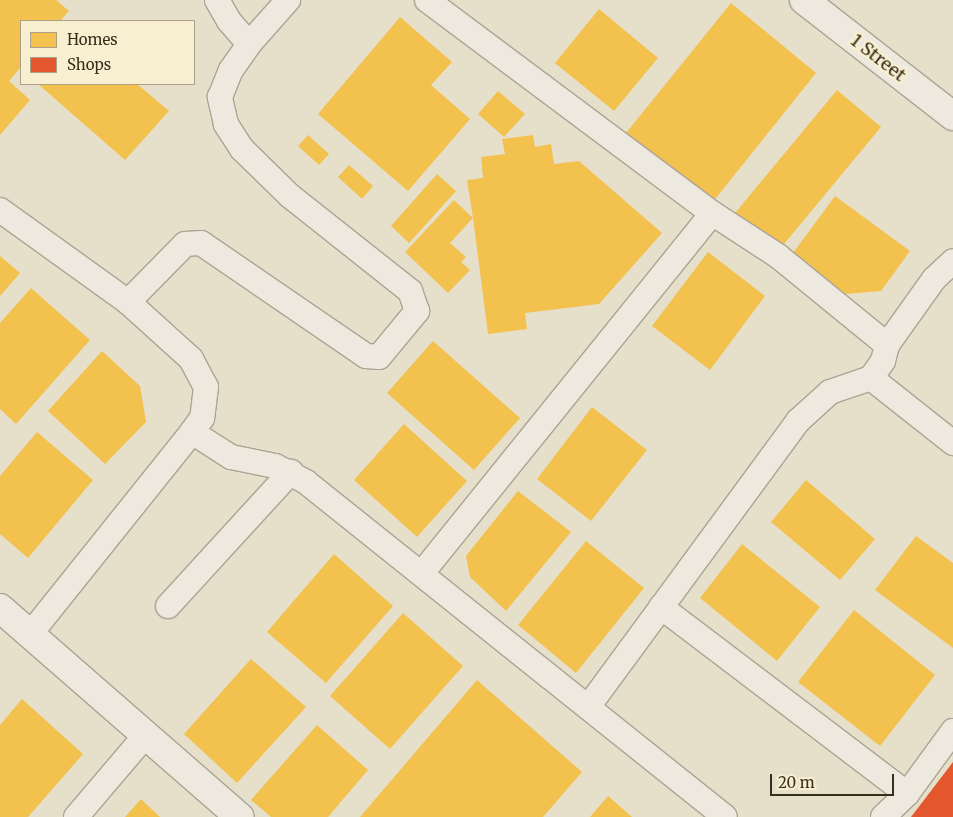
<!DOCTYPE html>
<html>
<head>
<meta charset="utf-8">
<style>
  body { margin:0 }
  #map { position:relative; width:953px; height:817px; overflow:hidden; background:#e6e0cb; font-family:Merriweather,serif }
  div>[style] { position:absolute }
  .homes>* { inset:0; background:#f2c14e }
  .shops>* { inset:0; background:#e4572e }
  .roads { filter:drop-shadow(1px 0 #aba495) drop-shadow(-1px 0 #aba495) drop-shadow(0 1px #aba495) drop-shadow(0 -1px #aba495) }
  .service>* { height:24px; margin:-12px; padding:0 12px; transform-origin:12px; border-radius:12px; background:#ede9de }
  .minor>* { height:28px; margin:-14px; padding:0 14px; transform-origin:14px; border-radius:14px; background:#ede9de }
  span { translate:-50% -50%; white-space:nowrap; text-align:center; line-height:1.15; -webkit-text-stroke:5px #f8efd0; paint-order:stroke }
  .street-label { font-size:18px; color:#392d1c }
  .legend { position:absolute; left:20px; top:20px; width:175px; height:65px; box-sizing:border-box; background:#f8efd0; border:1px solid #aca188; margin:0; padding:6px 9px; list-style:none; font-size:15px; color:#392d1c }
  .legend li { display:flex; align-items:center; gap:10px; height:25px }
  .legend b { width:25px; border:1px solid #aca188 }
  .scale { position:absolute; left:770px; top:774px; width:124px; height:22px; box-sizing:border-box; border:2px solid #392d1c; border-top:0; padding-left:6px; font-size:15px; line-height:18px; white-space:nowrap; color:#392d1c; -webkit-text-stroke:4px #f8efd0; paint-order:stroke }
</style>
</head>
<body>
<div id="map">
  <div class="homes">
    <div style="clip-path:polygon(0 0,56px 0,69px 11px,60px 21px,21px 21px,21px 67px,9px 81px,30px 100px,0 135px)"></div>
    <div style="clip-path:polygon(731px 3px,816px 73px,712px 203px,626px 133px)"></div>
    <div style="clip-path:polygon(599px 9px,658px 58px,614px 111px,555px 63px)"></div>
    <div style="clip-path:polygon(400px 17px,452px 62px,431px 85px,470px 119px,408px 191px,318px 114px)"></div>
    <div style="clip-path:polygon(38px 84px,137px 84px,169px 111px,125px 160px)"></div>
    <div style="clip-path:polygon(837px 90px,881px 127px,779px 250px,735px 213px)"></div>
    <div style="clip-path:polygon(498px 91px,525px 114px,504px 137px,478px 114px)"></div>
    <div style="clip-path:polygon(308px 135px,329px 154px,319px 165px,298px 146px)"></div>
    <div style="clip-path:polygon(533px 135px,535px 147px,551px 144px,554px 164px,579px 161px,662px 233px,599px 304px,525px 313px,527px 329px,488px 334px,473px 218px,450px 243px,466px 257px,461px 262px,470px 270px,448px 293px,405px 252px,454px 200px,473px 218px,467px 180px,483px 178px,481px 157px,505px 154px,502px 139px)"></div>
    <div style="clip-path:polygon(349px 165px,373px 186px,362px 199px,338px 177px)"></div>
    <div style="clip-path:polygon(437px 174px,456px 191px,409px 243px,391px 226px)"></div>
    <div style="clip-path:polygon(835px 196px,910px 251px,881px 291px,846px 294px,793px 253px)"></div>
    <div style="clip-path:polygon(708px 252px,765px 296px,710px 370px,652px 326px)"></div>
    <div style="clip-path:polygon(0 256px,20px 273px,0 296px)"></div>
    <div style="clip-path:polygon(31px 288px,90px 340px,16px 424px,0 409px,0 323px)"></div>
    <div style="clip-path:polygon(433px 341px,520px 418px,474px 470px,387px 393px)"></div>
    <div style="clip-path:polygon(102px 351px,140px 386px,146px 422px,105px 464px,48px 411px)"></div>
    <div style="clip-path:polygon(592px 407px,647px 450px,591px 521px,537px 479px)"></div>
    <div style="clip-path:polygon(404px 424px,467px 481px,417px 537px,354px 480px)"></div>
    <div style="clip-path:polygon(37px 432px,93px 480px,28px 558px,0 534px,0 476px)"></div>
    <div style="clip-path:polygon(806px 480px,875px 539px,840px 580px,771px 522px)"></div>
    <div style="clip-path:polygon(518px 491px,571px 532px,506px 611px,470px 577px,466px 556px)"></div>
    <div style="clip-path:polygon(916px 536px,953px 563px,953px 648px,875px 590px)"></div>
    <div style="clip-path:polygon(586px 541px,644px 588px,576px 673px,518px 625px)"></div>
    <div style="clip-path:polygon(742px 544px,820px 607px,777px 661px,700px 598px)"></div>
    <div style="clip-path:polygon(334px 554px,393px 606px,326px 683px,267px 632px)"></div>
    <div style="clip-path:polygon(854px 610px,935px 675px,880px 746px,798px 682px)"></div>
    <div style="clip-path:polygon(403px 613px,463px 666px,390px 749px,330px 696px)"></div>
    <div style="clip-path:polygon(251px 659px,306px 707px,237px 783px,184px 734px)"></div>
    <div style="clip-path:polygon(477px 680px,582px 772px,543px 817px,360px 817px)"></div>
    <div style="clip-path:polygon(22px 699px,83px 754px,28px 817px,0 817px,0 725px)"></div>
    <div style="clip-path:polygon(317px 725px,368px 770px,328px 817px,271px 817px,251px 800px)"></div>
    <div style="clip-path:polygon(608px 796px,632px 817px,590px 817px)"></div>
    <div style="clip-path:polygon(141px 799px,160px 817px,125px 817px)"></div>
  </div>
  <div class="shops">
    <div style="clip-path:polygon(953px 762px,953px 817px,911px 817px)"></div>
  </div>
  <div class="roads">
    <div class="service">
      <div style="left:217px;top:0;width:24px;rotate:60deg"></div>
      <div style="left:229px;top:21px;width:30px;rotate:49deg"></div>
      <div style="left:427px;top:0;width:356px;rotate:36.8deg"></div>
      <div style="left:712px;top:213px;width:79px;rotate:33.1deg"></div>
      <div style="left:778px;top:256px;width:141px;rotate:39.2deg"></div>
      <div style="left:887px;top:345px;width:16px;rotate:104deg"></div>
      <div style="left:883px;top:361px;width:21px;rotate:125deg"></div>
      <div style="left:0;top:210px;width:158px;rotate:35.7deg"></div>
      <div style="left:128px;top:302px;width:85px;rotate:42.1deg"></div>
      <div style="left:191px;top:359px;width:32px;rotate:62deg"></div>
      <div style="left:206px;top:387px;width:31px;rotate:97deg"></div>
      <div style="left:202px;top:418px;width:17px;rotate:126deg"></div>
      <div style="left:192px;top:432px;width:259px;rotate:128.7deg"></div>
      <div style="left:128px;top:302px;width:81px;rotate:-45.5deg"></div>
      <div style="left:185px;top:244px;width:16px;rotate:-4deg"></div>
      <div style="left:201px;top:243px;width:200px;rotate:34.4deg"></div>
      <div style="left:366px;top:356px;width:13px;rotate:4deg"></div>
      <div style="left:379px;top:357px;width:60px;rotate:-50.4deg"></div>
      <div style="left:417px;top:311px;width:21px;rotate:-109deg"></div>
      <div style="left:410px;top:291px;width:154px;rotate:-141.6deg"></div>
      <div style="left:289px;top:195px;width:66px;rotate:-135.6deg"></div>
      <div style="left:242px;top:149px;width:30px;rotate:-123deg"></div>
      <div style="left:226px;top:124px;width:28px;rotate:-103deg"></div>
      <div style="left:220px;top:97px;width:29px;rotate:-68deg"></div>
      <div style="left:231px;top:70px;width:32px;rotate:-55deg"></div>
      <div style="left:249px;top:44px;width:59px;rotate:-48.4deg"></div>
      <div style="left:887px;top:345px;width:81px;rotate:-54.5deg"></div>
      <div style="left:934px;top:279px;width:26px;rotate:-43deg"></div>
      <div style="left:192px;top:432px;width:46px;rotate:32.7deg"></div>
      <div style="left:231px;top:457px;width:45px;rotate:11.6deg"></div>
      <div style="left:275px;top:466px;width:35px;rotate:27deg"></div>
      <div style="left:306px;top:482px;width:536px;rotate:38.64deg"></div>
      <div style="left:422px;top:573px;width:462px;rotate:-51.1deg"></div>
      <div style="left:168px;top:606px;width:182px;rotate:-47.5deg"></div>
      <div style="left:661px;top:607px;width:309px;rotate:37.2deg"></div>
      <div style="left:588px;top:707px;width:355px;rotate:-53.7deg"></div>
      <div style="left:798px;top:421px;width:43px;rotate:-42.2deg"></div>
      <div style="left:830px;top:392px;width:43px;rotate:-18.9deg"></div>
      <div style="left:871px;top:378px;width:105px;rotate:38.4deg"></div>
      <div style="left:76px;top:817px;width:106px;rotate:-49.6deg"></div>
      <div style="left:883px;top:817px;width:33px;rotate:-44deg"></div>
      <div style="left:907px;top:794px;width:78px;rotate:-53.9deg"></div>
    </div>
    <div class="minor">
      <div style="left:804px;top:0;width:189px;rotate:37.9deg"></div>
      <div style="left:0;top:608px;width:318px;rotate:41.1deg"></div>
    </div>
  </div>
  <div class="street-label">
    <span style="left:878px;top:58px;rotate:38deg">1 Street</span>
  </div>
  <ul class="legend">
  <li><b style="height:14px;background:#f2c14e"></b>Homes</li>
  <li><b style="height:14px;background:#e4572e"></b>Shops</li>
  </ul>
  <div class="scale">20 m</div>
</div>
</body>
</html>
